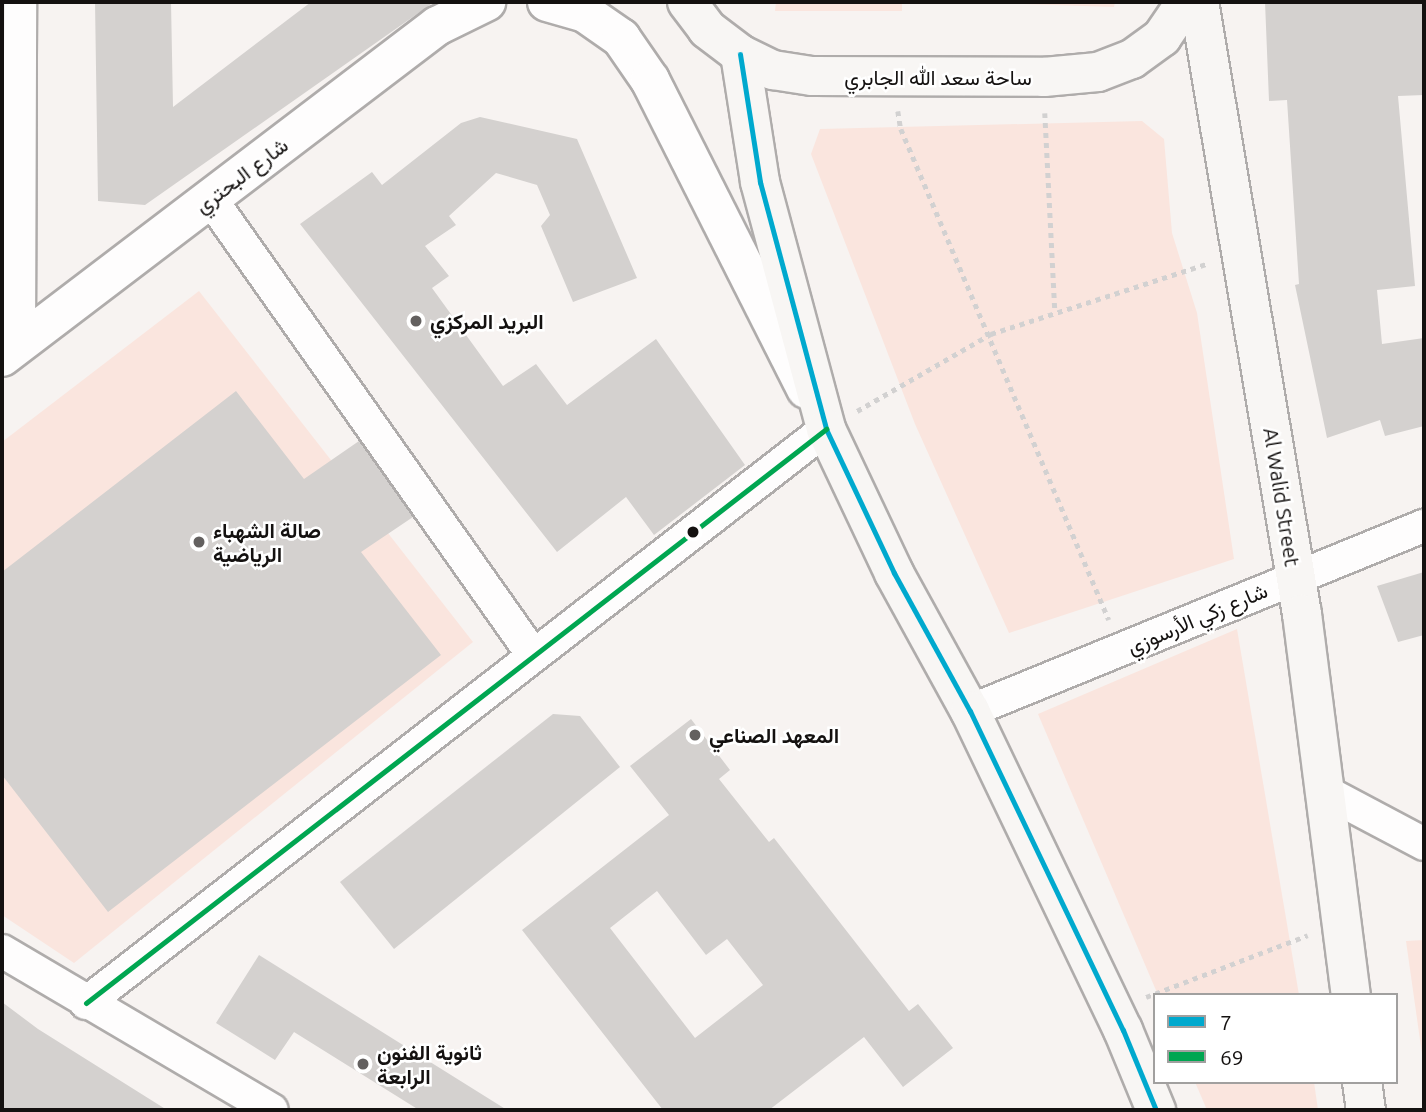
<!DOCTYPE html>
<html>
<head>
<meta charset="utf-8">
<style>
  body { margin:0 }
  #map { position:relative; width:1426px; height:1112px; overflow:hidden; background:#f7f3f1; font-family:Ubuntu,Vazirmatn,sans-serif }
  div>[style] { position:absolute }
  .green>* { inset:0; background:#fae5de }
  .building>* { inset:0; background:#d4d1cf }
  .path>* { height:4.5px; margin-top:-2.25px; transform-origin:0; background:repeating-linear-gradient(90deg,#d2d1d1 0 5px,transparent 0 10px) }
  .roads { filter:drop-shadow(2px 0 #afacab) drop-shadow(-2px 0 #afacab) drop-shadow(0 2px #afacab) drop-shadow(0 -2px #afacab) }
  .street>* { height:32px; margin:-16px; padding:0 16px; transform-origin:16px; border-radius:16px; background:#fefdfd }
  .secondary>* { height:38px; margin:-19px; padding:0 19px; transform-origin:19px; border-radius:19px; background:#fefdfd }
  .primary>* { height:38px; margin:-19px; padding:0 19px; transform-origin:19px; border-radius:19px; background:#f8f6f4 }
  .bus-1>* { height:5px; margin:-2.5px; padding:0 2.5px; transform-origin:2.5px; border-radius:2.5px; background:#00a9ce }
  .bus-2>* { height:5px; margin:-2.5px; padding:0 2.5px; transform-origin:2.5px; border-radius:2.5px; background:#00a651 }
  .dots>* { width:19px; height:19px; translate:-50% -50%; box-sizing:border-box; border:4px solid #fff; border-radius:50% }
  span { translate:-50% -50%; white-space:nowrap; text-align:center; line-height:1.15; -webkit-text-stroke:5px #fff; paint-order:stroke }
  .street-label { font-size:21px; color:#141110 }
  .poi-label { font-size:21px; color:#141110; font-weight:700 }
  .left { translate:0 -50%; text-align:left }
  .frame { position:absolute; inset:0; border:4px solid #141110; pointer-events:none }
  .legend { position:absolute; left:1153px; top:993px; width:245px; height:91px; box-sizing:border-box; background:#fff; border:2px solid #a1a09f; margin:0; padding:9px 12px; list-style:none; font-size:21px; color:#141110 }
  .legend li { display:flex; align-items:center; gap:14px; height:35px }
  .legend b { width:35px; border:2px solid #a1a09f }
</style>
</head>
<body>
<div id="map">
  <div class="green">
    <div style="clip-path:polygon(776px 2px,902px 2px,902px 11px,775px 11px)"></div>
    <div style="clip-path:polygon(968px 2px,1115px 2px,1114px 7px)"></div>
    <div style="clip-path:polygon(1142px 121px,1164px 139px,1172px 233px,1197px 313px,1234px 559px,1009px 633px,915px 424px,811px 154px,820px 129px)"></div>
    <div style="clip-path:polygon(199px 291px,473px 642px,74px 963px,2px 915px,2px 442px)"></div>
    <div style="clip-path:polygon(1237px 629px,1299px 995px,1158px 995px,1038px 714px)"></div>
    <div style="clip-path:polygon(1424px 940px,1424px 1068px,1406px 941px)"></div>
    <div style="clip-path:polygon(1195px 1082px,1314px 1082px,1318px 1110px,1207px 1110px)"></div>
  </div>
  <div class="building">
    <div style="clip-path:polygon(95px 2px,171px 2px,173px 107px,311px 2px,434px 2px,145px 205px,98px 201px)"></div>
    <div style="clip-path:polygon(1265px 2px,1424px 2px,1424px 95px,1398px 96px,1415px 286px,1377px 290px,1382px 344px,1424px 338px,1424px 426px,1385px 436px,1380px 420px,1327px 438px,1295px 285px,1299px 284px,1287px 100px,1269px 101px)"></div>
    <div style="clip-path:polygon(480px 117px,577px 139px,637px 278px,573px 302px,541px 226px,550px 215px,537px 185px,496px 173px,449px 216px,456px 225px,425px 246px,449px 276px,432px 288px,503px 386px,536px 364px,567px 405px,656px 339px,745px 465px,654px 535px,626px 497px,557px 552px,300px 224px,372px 172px,382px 185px,461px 123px)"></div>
    <div style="clip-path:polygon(236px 391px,304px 479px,359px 441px,413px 517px,361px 552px,441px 655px,108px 912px,2px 775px,2px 572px)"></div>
    <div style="clip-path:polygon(1424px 572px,1424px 635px,1398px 642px,1377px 586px)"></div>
    <div style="clip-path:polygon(553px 714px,580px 716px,620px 767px,394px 949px,340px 882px)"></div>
    <div style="clip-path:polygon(evenodd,691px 719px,730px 770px,719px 779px,769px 842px,774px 838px,909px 1011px,918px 1004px,953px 1048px,903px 1087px,864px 1037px,769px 1110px,663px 1110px,522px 930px,669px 815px,630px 766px,691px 719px,657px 891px,706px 955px,727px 939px,763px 985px,695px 1038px,610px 928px,657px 891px)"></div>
    <div style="clip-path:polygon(259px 955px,507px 1110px,419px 1110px,294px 1032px,275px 1060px,216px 1023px)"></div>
    <div style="clip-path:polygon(2px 1002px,38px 1029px,167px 1110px,2px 1110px)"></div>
  </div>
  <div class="path">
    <div style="left:898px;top:111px;width:18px;rotate:81deg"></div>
    <div style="left:901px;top:129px;width:533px;rotate:67.04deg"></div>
    <div style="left:1045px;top:113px;width:198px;rotate:87.1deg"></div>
    <div style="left:857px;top:411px;width:155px;rotate:-29.9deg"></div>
    <div style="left:991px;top:334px;width:229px;rotate:-18deg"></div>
    <div style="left:1146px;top:997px;width:173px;rotate:-20.9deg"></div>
  </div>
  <div class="roads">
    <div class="street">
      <div style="left:210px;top:198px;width:560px;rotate:54.75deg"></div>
      <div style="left:19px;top:344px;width:342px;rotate:-89.8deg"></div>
      <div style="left:970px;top:711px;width:490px;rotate:-22.2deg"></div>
      <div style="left:1324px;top:791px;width:113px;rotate:27.9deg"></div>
      <div style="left:2px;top:951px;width:313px;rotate:30.5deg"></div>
      <div style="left:86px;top:1003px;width:937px;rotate:-37.8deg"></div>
    </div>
    <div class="secondary">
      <div style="left:547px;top:2px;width:40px;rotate:16deg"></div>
      <div style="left:585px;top:13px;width:44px;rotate:34.8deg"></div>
      <div style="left:621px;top:38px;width:51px;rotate:55.4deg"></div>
      <div style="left:650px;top:80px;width:346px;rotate:63.2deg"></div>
      <div style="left:2px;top:357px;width:547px;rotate:-37.27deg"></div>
      <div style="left:437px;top:26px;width:55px;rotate:-26.1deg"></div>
    </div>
    <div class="primary">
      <div style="left:687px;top:2px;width:34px;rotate:53deg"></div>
      <div style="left:707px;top:29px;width:41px;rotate:37.1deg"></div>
      <div style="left:740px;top:54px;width:37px;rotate:26deg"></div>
      <div style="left:773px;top:70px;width:39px;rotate:9deg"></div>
      <div style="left:812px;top:76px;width:232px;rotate:0.2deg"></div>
      <div style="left:1044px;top:77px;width:54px;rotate:-5.3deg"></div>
      <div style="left:1098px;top:72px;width:36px;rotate:-21deg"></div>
      <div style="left:1132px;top:59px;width:37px;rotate:-36deg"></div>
      <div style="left:1162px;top:37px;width:42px;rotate:-55.6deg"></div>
      <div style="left:1199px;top:2px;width:621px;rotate:80.45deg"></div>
      <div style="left:1302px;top:614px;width:384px;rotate:82.7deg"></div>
      <div style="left:740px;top:54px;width:130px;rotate:81.1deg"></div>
      <div style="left:760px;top:182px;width:256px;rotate:75deg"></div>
      <div style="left:826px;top:429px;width:159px;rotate:64.7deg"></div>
      <div style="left:894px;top:573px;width:158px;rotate:61.2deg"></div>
      <div style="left:970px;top:711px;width:354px;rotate:64.4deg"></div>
      <div style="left:1123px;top:1030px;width:87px;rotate:67.6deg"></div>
      <div style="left:1362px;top:1082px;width:28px;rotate:82deg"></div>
    </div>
  </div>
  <div class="bus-1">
    <div style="left:740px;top:54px;width:130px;rotate:81.1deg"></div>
    <div style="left:760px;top:182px;width:256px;rotate:75deg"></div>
    <div style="left:826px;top:429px;width:159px;rotate:64.7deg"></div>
    <div style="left:894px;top:573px;width:158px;rotate:61.2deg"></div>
    <div style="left:970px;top:711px;width:354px;rotate:64.4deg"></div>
    <div style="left:1123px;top:1030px;width:87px;rotate:67.6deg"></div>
  </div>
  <div class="bus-2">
    <div style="left:86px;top:1003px;width:937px;rotate:-37.8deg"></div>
  </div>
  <div class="dots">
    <div style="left:416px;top:321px;background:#63605f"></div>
    <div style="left:693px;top:532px;background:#141110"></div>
    <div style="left:199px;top:542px;background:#63605f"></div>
    <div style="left:695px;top:735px;background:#63605f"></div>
    <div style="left:363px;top:1064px;background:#63605f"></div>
  </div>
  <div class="street-label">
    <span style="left:938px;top:77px">ساحة سعد الله الجابري</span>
    <span style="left:241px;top:175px;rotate:-37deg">شارع البحتري</span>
    <span style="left:1282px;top:497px;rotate:81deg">Al Walid Street</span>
    <span style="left:1197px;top:618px;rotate:-23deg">شارع زكي الأرسوزي</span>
  </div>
  <div class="poi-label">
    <span class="left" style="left:430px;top:321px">البريد المركزي</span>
    <span class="left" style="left:213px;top:542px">صالة الشهباء<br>الرياضية</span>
    <span class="left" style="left:709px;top:735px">المعهد الصناعي</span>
    <span class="left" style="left:377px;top:1064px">ثانوية الفنون<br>الرابعة</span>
  </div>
  <div class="frame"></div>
  <ul class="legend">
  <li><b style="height:9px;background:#00a9ce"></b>7</li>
  <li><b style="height:9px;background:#00a651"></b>69</li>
  </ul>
</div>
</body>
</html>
